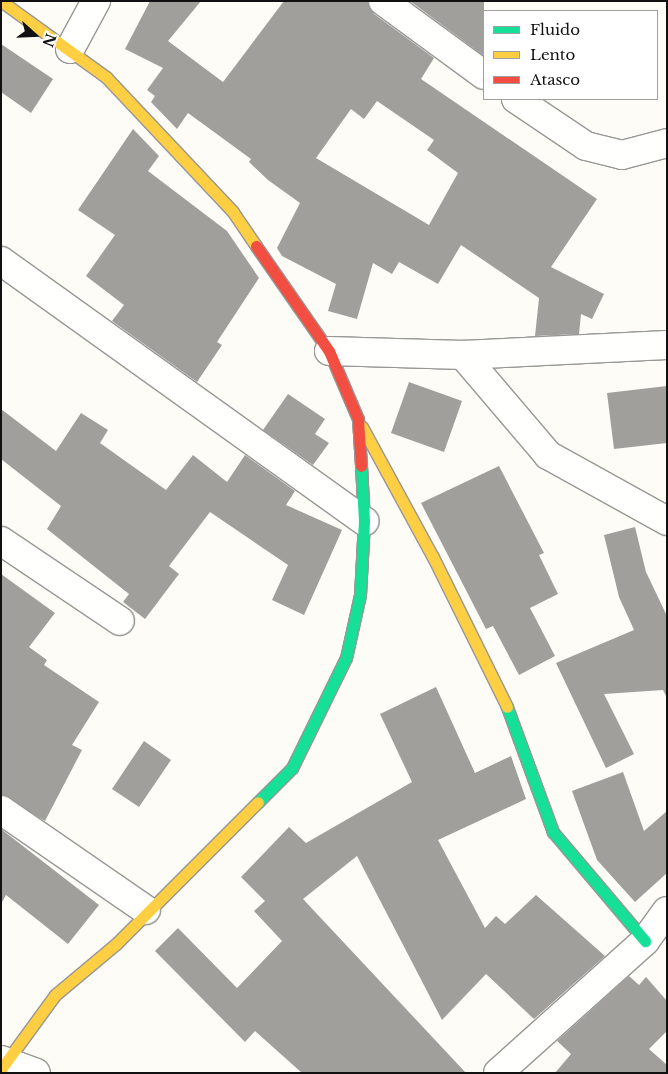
<!DOCTYPE html>
<html>
<head>
<meta charset="utf-8">
<style>
  body { margin:0 }
  #map { position:relative; width:668px; height:1074px; overflow:hidden; background:#fdfcf7; font-family:"Libre Baskerville",serif }
  div>[style] { position:absolute }
  .building>* { inset:0; background:#a19f9c }
  .roads { filter:drop-shadow(1px 0 #979795) drop-shadow(-1px 0 #979795) drop-shadow(0 1px #979795) drop-shadow(0 -1px #979795) }
  .street>* { height:28px; margin:-14px; padding:0 14px; transform-origin:14px; border-radius:14px; background:#fffffe }
  .fast>* { height:11px; margin:-5.5px; padding:0 5.5px; transform-origin:5.5px; border-radius:5.5px; background:#16e098 }
  .slow>* { height:11px; margin:-5.5px; padding:0 5.5px; transform-origin:5.5px; border-radius:5.5px; background:#ffcf43 }
  .jam>* { height:11px; margin:-5.5px; padding:0 5.5px; transform-origin:5.5px; border-radius:5.5px; background:#f24e42 }
  span { translate:-50% -50%; white-space:nowrap; text-align:center; line-height:1.15; -webkit-text-stroke:5px #fff; paint-order:stroke }
  .frame { position:absolute; inset:0; border:2px solid #111; pointer-events:none }
  .legend { position:absolute; left:483px; top:10px; width:175px; height:90px; box-sizing:border-box; background:#fff; border:1px solid #a0a0a0; margin:0; padding:6px 9px; list-style:none; font-size:15px; color:#111 }
  .legend li { display:flex; align-items:center; gap:10px; height:25px }
  .legend b { width:25px; border:1px solid #a0a0a0 }
  .north { position:absolute; left:10px; top:10px; width:50px; height:50px; -webkit-text-stroke:4px #fff; paint-order:stroke; rotate:110deg; font-size:14px; font-weight:700; line-height:20px; text-align:center; color:#111 }
  .north::after { content:''; display:block; margin:auto; width:18px; height:22px; background:#111; clip-path:polygon(50% 0,100% 100%,50% 72%,0 100%) }
</style>
</head>
<body>
<div id="map">
  <div class="building">
    <div style="clip-path:polygon(evenodd,150px 1px,201px 1px,168px 41px,223px 82px,284px 1px,368px 1px,374px 14px,434px 58px,421px 79px,597px 199px,551px 267px,604px 294px,592px 319px,581px 314px,579px 334px,535px 336px,539px 298px,461px 245px,438px 284px,399px 262px,392px 274px,373px 263px,357px 319px,328px 311px,336px 284px,282px 256px,277px 248px,300px 203px,268px 180px,249px 162px,251px 159px,188px 113px,177px 129px,151px 102px,155px 96px,147px 90px,163px 68px,125px 49px,150px 1px,377px 101px,434px 140px,427px 150px,458px 173px,429px 225px,316px 158px,351px 109px,364px 119px,377px 101px)"></div>
    <div style="clip-path:polygon(410px 1px,484px 1px,484px 56px)"></div>
    <div style="clip-path:polygon(1px 44px,53px 79px,31px 113px,1px 92px)"></div>
    <div style="clip-path:polygon(133px 129px,159px 156px,148px 171px,227px 231px,259px 278px,217px 342px,222px 345px,197px 382px,112px 321px,124px 305px,86px 276px,115px 235px,78px 210px)"></div>
    <div style="clip-path:polygon(409px 382px,462px 401px,444px 452px,391px 433px)"></div>
    <div style="clip-path:polygon(667px 386px,667px 443px,614px 449px,607px 393px)"></div>
    <div style="clip-path:polygon(288px 394px,325px 419px,315px 434px,329px 443px,313px 465px,263px 430px)"></div>
    <div style="clip-path:polygon(1px 409px,56px 451px,81px 413px,108px 430px,100px 443px,166px 490px,193px 455px,227px 482px,245px 455px,295px 491px,286px 505px,342px 530px,304px 615px,272px 600px,288px 565px,210px 512px,169px 566px,179px 574px,145px 619px,123px 602px,129px 594px,47px 529px,61px 506px,1px 459px)"></div>
    <div style="clip-path:polygon(499px 466px,544px 553px,539px 555px,558px 594px,530px 608px,555px 656px,519px 675px,493px 626px,486px 629px,421px 503px)"></div>
    <div style="clip-path:polygon(635px 527px,646px 572px,667px 616px,667px 698px,663px 690px,604px 694px,634px 754px,606px 768px,556px 663px,634px 630px,619px 597px,604px 535px)"></div>
    <div style="clip-path:polygon(1px 574px,55px 613px,29px 647px,47px 660px,44px 665px,99px 702px,72px 745px,82px 750px,45px 821px,1px 795px)"></div>
    <div style="clip-path:polygon(436px 687px,475px 773px,511px 756px,526px 799px,438px 840px,485px 928px,496px 916px,505px 924px,536px 895px,605px 956px,534px 1019px,486px 974px,442px 1020px,357px 856px,303px 899px,466px 1073px,302px 1073px,255px 1031px,245px 1042px,155px 951px,178px 928px,237px 988px,282px 941px,254px 911px,265px 901px,241px 877px,289px 827px,306px 843px,412px 782px,380px 714px)"></div>
    <div style="clip-path:polygon(144px 741px,171px 760px,139px 807px,112px 789px)"></div>
    <div style="clip-path:polygon(623px 772px,644px 831px,667px 811px,667px 873px,635px 902px,597px 860px,572px 791px)"></div>
    <div style="clip-path:polygon(1px 829px,99px 905px,68px 944px,6px 895px,1px 904px)"></div>
    <div style="clip-path:polygon(629px 976px,639px 985px,646px 977px,667px 1001px,667px 1031px,649px 1049px,667px 1065px,667px 1073px,555px 1073px,571px 1054px,557px 1041px)"></div>
  </div>
  <div class="roads">
    <div class="street">
      <div style="left:383px;top:1px;width:125px;rotate:36.2deg"></div>
      <div style="left:70px;top:49px;width:55px;rotate:-61.6deg"></div>
      <div style="left:516px;top:99px;width:84px;rotate:33.9deg"></div>
      <div style="left:586px;top:146px;width:37px;rotate:14deg"></div>
      <div style="left:622px;top:155px;width:47px;rotate:-14.9deg"></div>
      <div style="left:1px;top:261px;width:447px;rotate:35.6deg"></div>
      <div style="left:329px;top:351px;width:134px;rotate:1.7deg"></div>
      <div style="left:463px;top:355px;width:204px;rotate:-2.8deg"></div>
      <div style="left:463px;top:355px;width:131px;rotate:49.6deg"></div>
      <div style="left:548px;top:455px;width:136px;rotate:29deg"></div>
      <div style="left:1px;top:541px;width:143px;rotate:33.9deg"></div>
      <div style="left:1px;top:810px;width:176px;rotate:34.6deg"></div>
      <div style="left:1px;top:1060px;width:37px;rotate:20deg"></div>
      <div style="left:498px;top:1073px;width:198px;rotate:-41.9deg"></div>
      <div style="left:645px;top:941px;width:37px;rotate:-54deg"></div>
    </div>
    <div class="fast">
      <div style="left:507px;top:707px;width:133px;rotate:69.8deg"></div>
      <div style="left:553px;top:832px;width:143px;rotate:49.8deg"></div>
      <div style="left:258px;top:802px;width:48px;rotate:-45deg"></div>
      <div style="left:292px;top:768px;width:123px;rotate:-63.9deg"></div>
      <div style="left:346px;top:658px;width:65px;rotate:-77.5deg"></div>
      <div style="left:360px;top:595px;width:74px;rotate:-86.9deg"></div>
      <div style="left:364px;top:521px;width:55px;rotate:-93.1deg"></div>
    </div>
    <div class="slow">
      <div style="left:1px;top:1px;width:130px;rotate:35.9deg"></div>
      <div style="left:106px;top:77px;width:185px;rotate:46.7deg"></div>
      <div style="left:233px;top:212px;width:41px;rotate:55.9deg"></div>
      <div style="left:362px;top:427px;width:148px;rotate:61.4deg"></div>
      <div style="left:433px;top:557px;width:167px;rotate:63.7deg"></div>
      <div style="left:1px;top:1069px;width:92px;rotate:-53.9deg"></div>
      <div style="left:55px;top:995px;width:81px;rotate:-40deg"></div>
      <div style="left:117px;top:943px;width:199px;rotate:-45deg"></div>
    </div>
    <div class="jam">
      <div style="left:256px;top:246px;width:128px;rotate:55.2deg"></div>
      <div style="left:329px;top:351px;width:74px;rotate:66.9deg"></div>
      <div style="left:358px;top:419px;width:47px;rotate:86.3deg"></div>
    </div>
  </div>
  <div class="frame"></div>
  <ul class="legend">
  <li><b style="height:6px;background:#16e098"></b>Fluido</li>
  <li><b style="height:6px;background:#ffcf43"></b>Lento</li>
  <li><b style="height:6px;background:#f24e42"></b>Atasco</li>
  </ul>
  <div class="north">N</div>
</div>
</body>
</html>
